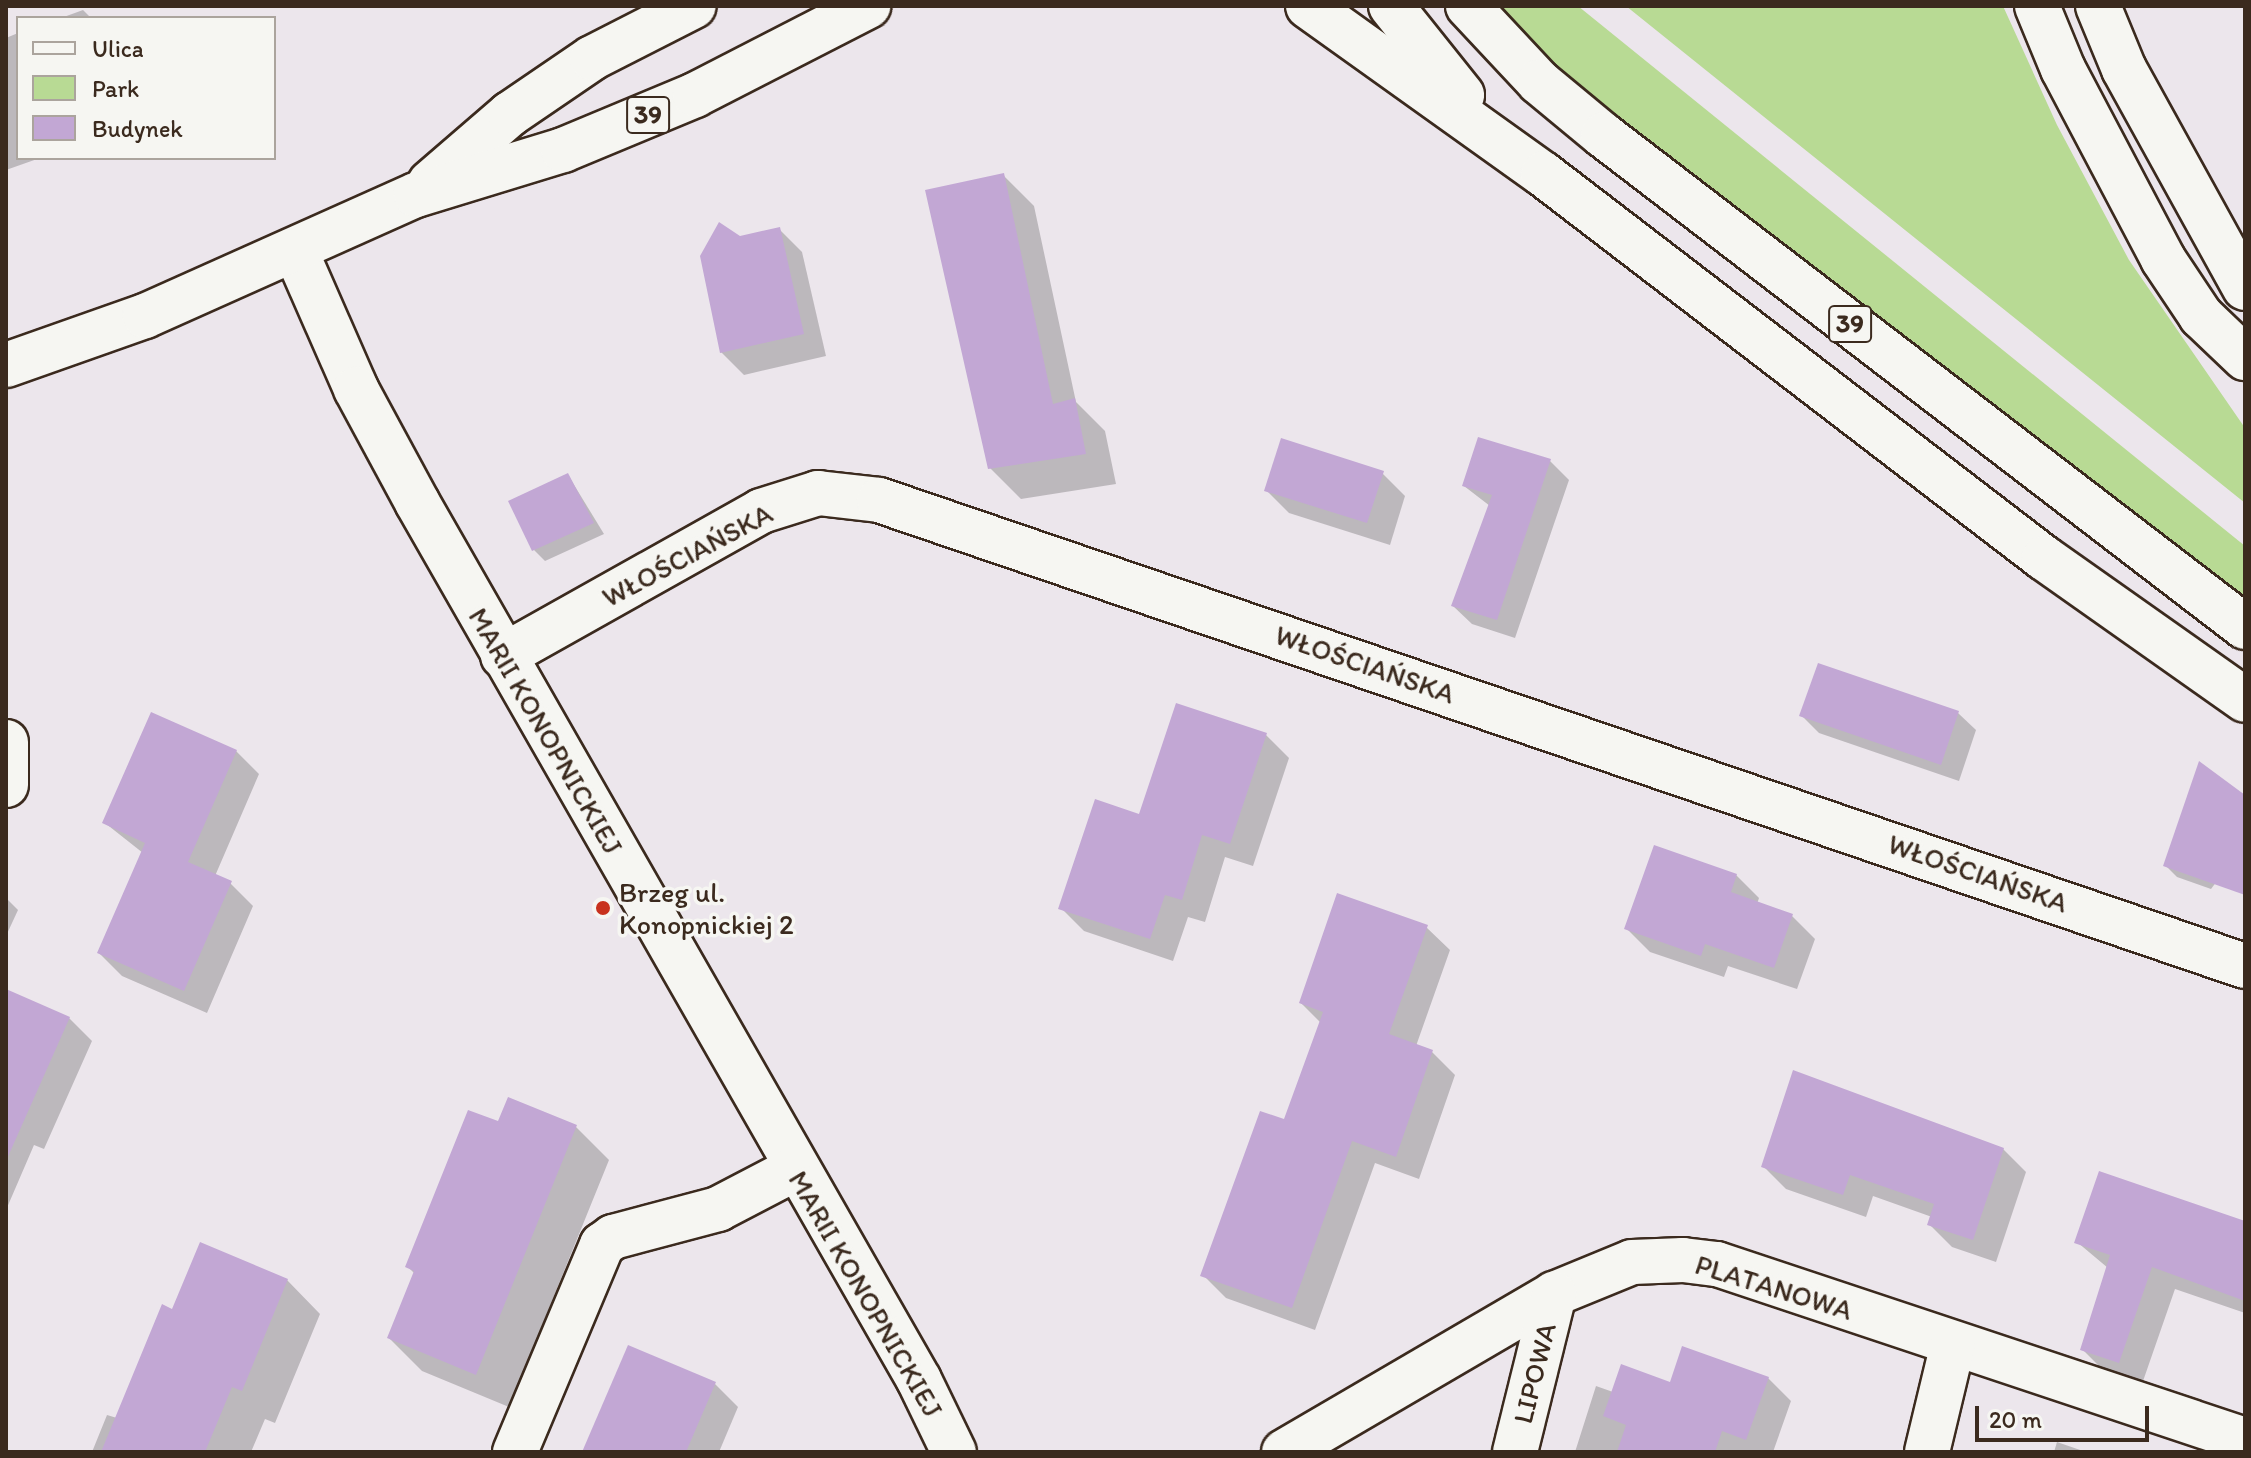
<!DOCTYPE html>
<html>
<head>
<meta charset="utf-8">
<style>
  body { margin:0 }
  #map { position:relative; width:2251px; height:1458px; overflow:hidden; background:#ece6ec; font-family:Itim,sans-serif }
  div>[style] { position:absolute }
  .green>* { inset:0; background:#b8da94 }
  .shadow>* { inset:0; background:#0003 }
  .building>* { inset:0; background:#c2a7d4 }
  .roads { filter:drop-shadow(2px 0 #3b2a1e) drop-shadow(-2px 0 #3b2a1e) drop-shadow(0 2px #3b2a1e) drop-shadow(0 -2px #3b2a1e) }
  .minor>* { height:44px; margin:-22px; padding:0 22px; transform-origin:22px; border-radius:22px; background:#f6f6f2 }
  .tertiary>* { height:44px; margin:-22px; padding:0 22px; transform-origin:22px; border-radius:22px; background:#f6f6f2 }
  .primary>* { height:44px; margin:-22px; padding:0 22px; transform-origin:22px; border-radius:22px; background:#f6f6f2 }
  .dots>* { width:22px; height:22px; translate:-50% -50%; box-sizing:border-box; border:4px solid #f6f6f2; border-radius:50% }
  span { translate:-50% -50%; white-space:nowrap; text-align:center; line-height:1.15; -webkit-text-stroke:7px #f6f6f2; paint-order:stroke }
  .shield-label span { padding:2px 6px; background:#f6f6f2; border:2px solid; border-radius:6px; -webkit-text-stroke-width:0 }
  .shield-label { font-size:26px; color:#3b2a1e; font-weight:700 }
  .street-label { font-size:28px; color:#3b2a1e }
  .poi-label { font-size:28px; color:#3b2a1e }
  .left { translate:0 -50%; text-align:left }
  .frame { position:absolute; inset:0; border:8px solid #3b2a1e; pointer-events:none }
  .legend { position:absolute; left:16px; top:16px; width:260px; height:144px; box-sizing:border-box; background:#f6f6f2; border:2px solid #aba49d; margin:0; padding:10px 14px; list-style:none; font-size:24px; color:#3b2a1e }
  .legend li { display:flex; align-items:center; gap:16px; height:40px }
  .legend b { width:40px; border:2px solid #aba49d }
  .scale { position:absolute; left:1975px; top:1406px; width:174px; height:36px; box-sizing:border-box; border:4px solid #3b2a1e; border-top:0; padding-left:10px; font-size:24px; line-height:28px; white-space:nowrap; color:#3b2a1e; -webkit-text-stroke:6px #f6f6f2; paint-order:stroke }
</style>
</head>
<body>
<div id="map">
  <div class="green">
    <div style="clip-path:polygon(1493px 6px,1578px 6px,2245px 546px,2245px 604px,1570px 85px)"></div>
    <div style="clip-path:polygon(1626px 6px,2003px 6px,2057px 125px,2129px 260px,2245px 428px,2245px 503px)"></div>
  </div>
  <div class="shadow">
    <div style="clip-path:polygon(83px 10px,91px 18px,61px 18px)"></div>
    <div style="clip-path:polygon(18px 33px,18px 158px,40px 158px,6px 170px,6px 38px)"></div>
    <div style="clip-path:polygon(1003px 175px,1034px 206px,1076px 402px,1105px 431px,1116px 484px,1021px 499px,990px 468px)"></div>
    <div style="clip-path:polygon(779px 229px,802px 252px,826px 356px,744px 375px,721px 352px,740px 238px)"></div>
    <div style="clip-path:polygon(1550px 461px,1569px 480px,1515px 638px,1472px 624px,1453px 606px,1490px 506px,1464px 486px)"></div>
    <div style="clip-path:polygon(1382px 473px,1405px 496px,1390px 545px,1289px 513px,1266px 490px)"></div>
    <div style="clip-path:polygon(568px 475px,604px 534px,545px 561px,534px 550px)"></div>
    <div style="clip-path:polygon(1958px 713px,1976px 730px,1959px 781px,1819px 733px,1802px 716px)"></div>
    <div style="clip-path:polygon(1266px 735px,1289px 758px,1253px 866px,1225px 857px,1205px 922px,1188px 917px,1173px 961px,1084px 931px,1061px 908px)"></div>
    <div style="clip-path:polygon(236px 751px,259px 774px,215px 876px,230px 883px,253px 906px,207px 1013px,122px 976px,99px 953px,143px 853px,105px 823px)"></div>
    <div style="clip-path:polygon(2245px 798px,2245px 844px,2211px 889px,2177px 877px,2166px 866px)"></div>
    <div style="clip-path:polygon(1736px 875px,1759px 898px,1757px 904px,1792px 916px,1815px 939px,1797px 989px,1728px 966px,1724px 977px,1650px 952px,1627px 929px)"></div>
    <div style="clip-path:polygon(6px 898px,18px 910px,6px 936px)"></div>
    <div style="clip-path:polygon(1426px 927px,1450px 950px,1416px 1046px,1432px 1052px,1455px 1075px,1419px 1179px,1375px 1163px,1315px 1330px,1226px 1298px,1203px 1275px,1285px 1121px,1321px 1023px,1301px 1003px)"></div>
    <div style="clip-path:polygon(6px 991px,69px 1018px,92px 1041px,44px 1149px,34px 1145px,6px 1210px)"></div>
    <div style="clip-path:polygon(499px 1124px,576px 1127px,609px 1160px,509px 1407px,422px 1371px,389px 1338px,415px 1274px,407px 1266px)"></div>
    <div style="clip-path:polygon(2003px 1149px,2026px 1172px,1996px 1262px,1952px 1247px,1929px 1224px,1932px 1217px,1873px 1196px,1866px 1217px,1786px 1189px,1763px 1166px)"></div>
    <div style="clip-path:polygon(2245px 1223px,2245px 1313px,2175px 1289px,2142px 1384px,2105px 1372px,2082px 1349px,2108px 1268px,2077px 1242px)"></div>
    <div style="clip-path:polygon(287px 1280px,320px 1314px,275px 1423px,265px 1419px,251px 1452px,92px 1452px,107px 1415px,117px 1418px,173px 1312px)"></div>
    <div style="clip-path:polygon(1768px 1378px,1791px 1401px,1773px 1452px,1575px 1452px,1596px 1386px,1613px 1392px)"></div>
    <div style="clip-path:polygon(715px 1384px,738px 1407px,719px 1452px,584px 1452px)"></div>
    <div style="clip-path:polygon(2057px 1442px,2086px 1452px,2054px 1452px)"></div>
  </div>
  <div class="building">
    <div style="clip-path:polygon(1004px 173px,1053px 404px,1075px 398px,1086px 454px,988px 469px,925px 190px)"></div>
    <div style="clip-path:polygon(719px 222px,740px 236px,780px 227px,804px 334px,720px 353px,700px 256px)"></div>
    <div style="clip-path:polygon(1478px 437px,1551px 459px,1497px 620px,1451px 606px,1492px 495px,1462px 486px)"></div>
    <div style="clip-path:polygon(1281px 438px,1384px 471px,1367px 523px,1264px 491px)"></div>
    <div style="clip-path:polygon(568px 473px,594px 523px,532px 551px,508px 501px)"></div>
    <div style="clip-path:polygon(1818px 663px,1959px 711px,1941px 765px,1799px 716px)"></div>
    <div style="clip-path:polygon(1176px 703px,1267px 733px,1230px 844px,1202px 835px,1182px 900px,1165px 895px,1150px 939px,1058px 909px,1095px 799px,1139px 814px)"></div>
    <div style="clip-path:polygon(151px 712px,237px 750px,188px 862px,232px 881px,184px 991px,97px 953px,145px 843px,102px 823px)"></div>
    <div style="clip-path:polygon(2199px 761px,2245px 795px,2245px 895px,2163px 866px)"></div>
    <div style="clip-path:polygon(1654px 845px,1737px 874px,1731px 892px,1793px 914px,1774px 968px,1705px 944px,1701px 956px,1624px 929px)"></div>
    <div style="clip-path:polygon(1337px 893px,1428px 925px,1389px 1034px,1433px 1050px,1396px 1157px,1352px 1141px,1292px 1308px,1200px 1276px,1260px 1111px,1284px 1119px,1323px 1012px,1299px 1003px)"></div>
    <div style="clip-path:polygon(6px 989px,70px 1017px,6px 1161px)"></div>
    <div style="clip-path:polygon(1793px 1070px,2004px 1148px,1973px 1240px,1927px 1225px,1934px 1204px,1850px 1175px,1843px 1195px,1761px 1167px)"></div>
    <div style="clip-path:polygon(508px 1097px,577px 1125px,476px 1375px,387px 1338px,414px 1271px,405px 1267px,468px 1110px,498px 1121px)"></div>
    <div style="clip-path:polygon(2099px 1171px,2245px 1221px,2245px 1301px,2152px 1267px,2119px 1363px,2080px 1350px,2110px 1255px,2074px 1243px)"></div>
    <div style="clip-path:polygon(200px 1242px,288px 1279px,242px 1391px,232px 1387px,205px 1452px,101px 1452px,162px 1304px,172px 1309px)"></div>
    <div style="clip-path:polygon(628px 1345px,716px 1382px,686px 1452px,582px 1452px)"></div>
    <div style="clip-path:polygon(1682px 1346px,1769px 1377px,1746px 1440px,1722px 1431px,1715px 1452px,1617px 1452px,1626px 1425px,1603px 1416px,1621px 1364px,1670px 1382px)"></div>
  </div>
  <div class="roads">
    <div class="minor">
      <div style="left:296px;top:252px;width:150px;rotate:66.3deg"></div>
      <div style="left:356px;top:389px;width:128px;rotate:61.6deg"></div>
      <div style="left:417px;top:502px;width:1011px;rotate:60.24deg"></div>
      <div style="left:919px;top:1380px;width:80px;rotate:64.1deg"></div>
      <div style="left:503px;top:656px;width:296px;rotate:-29.3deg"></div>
      <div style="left:761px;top:511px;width:60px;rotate:-17.5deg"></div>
      <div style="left:818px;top:493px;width:61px;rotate:6.5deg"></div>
      <div style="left:879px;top:500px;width:1443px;rotate:18.84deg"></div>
      <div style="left:6px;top:742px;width:43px;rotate:90deg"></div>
      <div style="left:515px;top:1452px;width:225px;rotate:-67.2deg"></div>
      <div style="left:602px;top:1245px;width:14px;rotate:-36deg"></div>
      <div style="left:613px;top:1237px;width:109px;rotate:-14.9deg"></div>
      <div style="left:718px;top:1209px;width:87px;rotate:-27.5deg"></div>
      <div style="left:1284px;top:1452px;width:313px;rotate:-30.3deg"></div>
      <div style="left:1554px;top:1294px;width:84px;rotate:-22.3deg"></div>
      <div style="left:1632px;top:1262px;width:51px;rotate:-2.2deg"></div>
      <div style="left:1683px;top:1260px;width:34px;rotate:7deg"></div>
      <div style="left:1717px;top:1264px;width:557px;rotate:18.43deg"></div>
      <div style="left:1515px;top:1452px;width:163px;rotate:-76.1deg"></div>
      <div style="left:1927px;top:1452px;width:111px;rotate:-76.5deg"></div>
    </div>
    <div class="tertiary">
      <div style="left:2037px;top:6px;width:68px;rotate:67.6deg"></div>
      <div style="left:2063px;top:69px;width:215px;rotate:62.2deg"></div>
      <div style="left:2163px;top:259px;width:69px;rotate:56.3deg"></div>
      <div style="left:2201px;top:316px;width:61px;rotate:43.7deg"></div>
      <div style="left:2098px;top:6px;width:68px;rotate:67.6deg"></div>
      <div style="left:2124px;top:69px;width:250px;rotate:61.1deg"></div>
    </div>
    <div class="primary">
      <div style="left:1308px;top:6px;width:289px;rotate:35.6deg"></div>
      <div style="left:1543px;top:174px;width:631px;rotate:37.47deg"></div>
      <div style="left:2044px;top:558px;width:246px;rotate:35.2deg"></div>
      <div style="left:1391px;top:6px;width:114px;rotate:51.4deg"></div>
      <div style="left:1468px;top:6px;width:104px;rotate:46.9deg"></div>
      <div style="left:1539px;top:82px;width:83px;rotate:39.6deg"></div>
      <div style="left:1603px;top:135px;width:809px;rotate:37.46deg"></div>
      <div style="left:430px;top:183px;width:106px;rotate:-40.8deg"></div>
      <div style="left:510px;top:114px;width:99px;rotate:-34.3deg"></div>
      <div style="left:592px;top:58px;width:114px;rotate:-27deg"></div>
      <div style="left:6px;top:365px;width:147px;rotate:-19.4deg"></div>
      <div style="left:145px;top:316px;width:297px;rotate:-24.1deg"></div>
      <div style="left:416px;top:195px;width:154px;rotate:-17deg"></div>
      <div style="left:563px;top:150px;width:143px;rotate:-22.6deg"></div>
      <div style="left:695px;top:95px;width:195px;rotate:-27.2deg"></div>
    </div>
  </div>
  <div class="dots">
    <div style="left:603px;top:908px;background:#c8321e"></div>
  </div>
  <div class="shield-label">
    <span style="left:648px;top:115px">39</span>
    <span style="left:1850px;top:324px">39</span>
  </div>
  <div class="street-label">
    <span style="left:687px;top:555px;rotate:-28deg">WŁOŚCIAŃSKA</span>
    <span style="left:1365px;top:664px;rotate:19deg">WŁOŚCIAŃSKA</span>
    <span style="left:546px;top:731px;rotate:60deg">MARII KONOPNICKIEJ</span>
    <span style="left:1978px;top:873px;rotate:19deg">WŁOŚCIAŃSKA</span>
    <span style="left:1774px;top:1287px;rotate:17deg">PLATANOWA</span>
    <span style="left:866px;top:1294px;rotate:60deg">MARII KONOPNICKIEJ</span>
    <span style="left:1534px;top:1373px;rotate:-76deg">LIPOWA</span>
  </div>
  <div class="poi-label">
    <span class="left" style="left:619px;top:908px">Brzeg ul.<br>Konopnickiej 2</span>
  </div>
  <div class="frame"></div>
  <ul class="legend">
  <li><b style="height:10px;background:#f6f6f2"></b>Ulica</li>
  <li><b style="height:22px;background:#b8da94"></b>Park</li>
  <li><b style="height:22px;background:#c2a7d4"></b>Budynek</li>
  </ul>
  <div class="scale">20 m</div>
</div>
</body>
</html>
